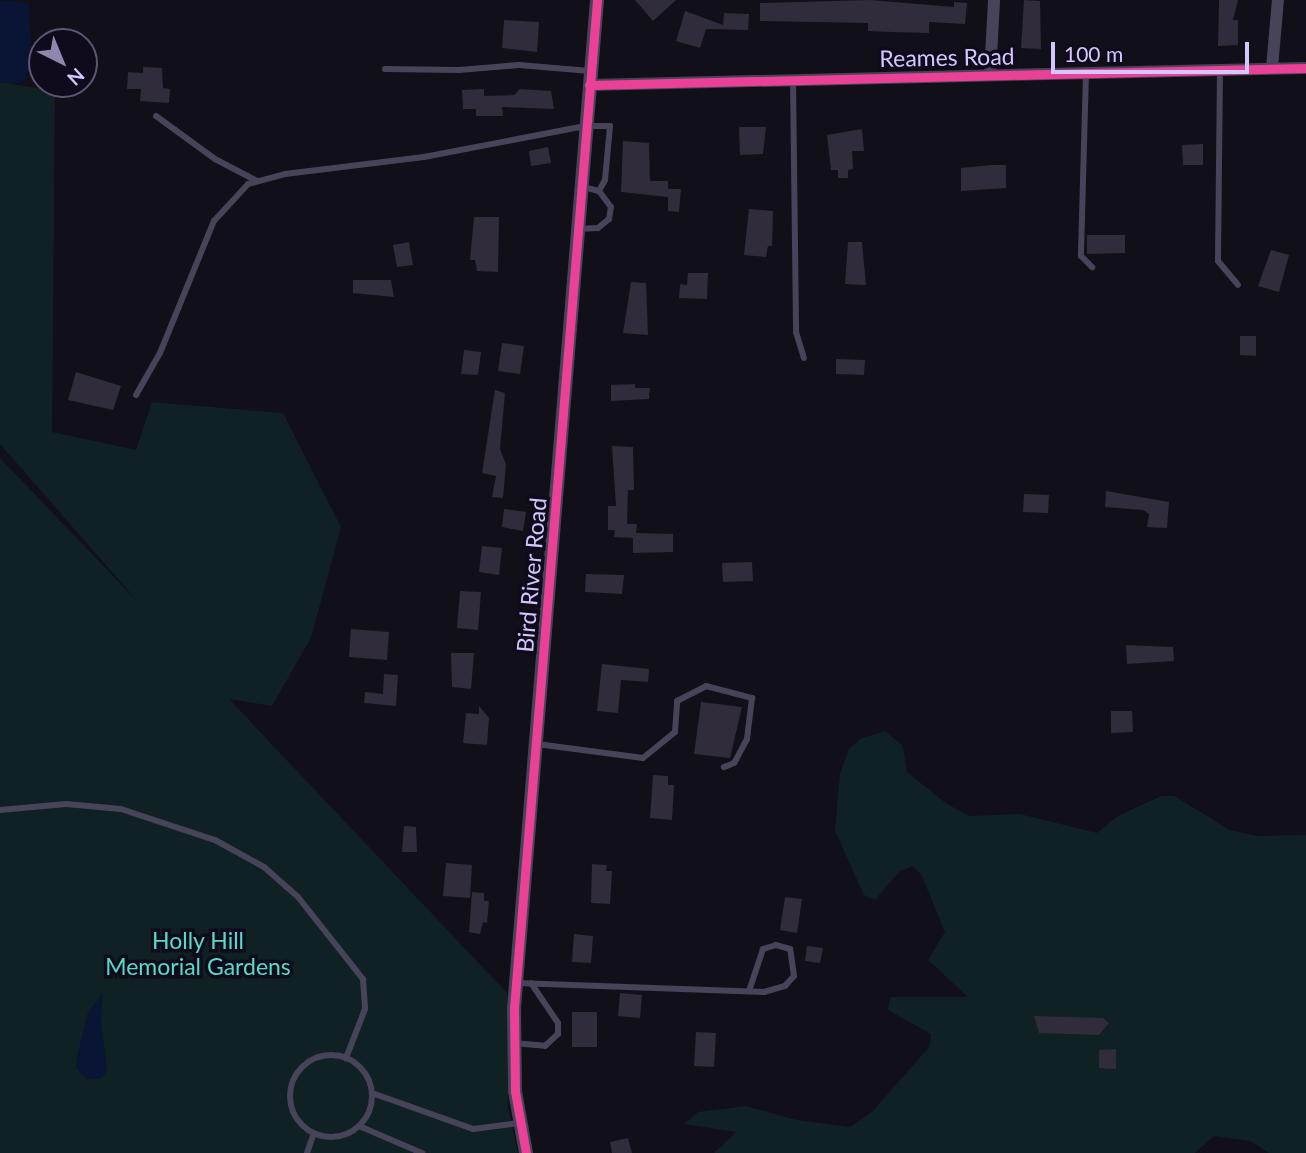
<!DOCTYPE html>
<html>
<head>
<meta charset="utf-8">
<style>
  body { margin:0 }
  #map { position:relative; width:1306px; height:1153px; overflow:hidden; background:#110f18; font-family:Lato,sans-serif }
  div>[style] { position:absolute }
  .green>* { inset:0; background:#0f2123 }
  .water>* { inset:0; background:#0a1434 }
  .building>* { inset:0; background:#302c3b }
  .service>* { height:6px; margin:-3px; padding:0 3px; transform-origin:3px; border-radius:3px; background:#474459 }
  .service>.ring { margin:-3px; padding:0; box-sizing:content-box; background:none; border:6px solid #474459; border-radius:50% }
  .minor>* { height:12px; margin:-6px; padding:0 6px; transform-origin:6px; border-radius:6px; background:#474459 }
  .tertiary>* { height:14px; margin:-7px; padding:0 7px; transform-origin:7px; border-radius:7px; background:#474459 }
  .cycleway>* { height:9px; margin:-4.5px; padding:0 4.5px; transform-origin:4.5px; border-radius:4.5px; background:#ea4096 }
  span { translate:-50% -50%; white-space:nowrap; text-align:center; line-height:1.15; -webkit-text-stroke:7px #100b1c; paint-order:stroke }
  .street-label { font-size:23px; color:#d4c7fe }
  .park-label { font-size:23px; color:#56dbc8 }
  .north { position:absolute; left:28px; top:28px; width:70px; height:70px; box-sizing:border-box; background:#100b1c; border:2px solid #5e5676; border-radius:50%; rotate:137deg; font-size:19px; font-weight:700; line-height:28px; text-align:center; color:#d4c7fe }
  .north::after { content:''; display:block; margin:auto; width:24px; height:32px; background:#9087ae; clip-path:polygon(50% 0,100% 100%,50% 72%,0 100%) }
  .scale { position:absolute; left:1051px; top:42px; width:198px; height:32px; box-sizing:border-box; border:4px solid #d4c7fe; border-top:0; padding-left:9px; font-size:21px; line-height:24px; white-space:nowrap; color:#d4c7fe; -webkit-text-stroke:5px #100b1c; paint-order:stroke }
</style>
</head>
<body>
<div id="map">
  <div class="green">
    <div style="clip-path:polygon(0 82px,55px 91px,52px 432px,136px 450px,152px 402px,283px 413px,341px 527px,311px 638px,272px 706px,229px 699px,507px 993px,508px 1107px,518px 1153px,0 1153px,0 458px,139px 603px,0 444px)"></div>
    <div style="clip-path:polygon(885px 731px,903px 746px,907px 772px,947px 804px,970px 816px,1020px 814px,1097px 833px,1118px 816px,1161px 796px,1174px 796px,1230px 830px,1257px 836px,1306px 835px,1306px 1153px,1269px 1153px,1250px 1141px,1214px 1136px,1195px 1153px,714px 1153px,736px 1132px,684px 1124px,698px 1112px,746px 1106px,797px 1120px,850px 1127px,872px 1112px,930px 1046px,931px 1034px,888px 1010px,890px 997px,968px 997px,928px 960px,945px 932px,921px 874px,912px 866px,899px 872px,875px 900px,864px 895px,835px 831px,840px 773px,849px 749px,860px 739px)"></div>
  </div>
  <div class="water">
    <div style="clip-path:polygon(0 0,29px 3px,32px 61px,25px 80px,16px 84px,0 82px)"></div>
    <div style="clip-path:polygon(103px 993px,101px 1019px,107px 1071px,100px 1079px,86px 1079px,76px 1068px,77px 1057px,88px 1012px)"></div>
  </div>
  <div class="building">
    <div style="clip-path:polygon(635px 0,676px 0,653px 21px)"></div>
    <div style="clip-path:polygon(870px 0,954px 7px,954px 2px,967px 3px,965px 24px,929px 22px,929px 33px,893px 32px,868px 31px,868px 23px,760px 21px,760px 3px)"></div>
    <div style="clip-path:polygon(1024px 0,1040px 1px,1041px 49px,1021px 48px)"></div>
    <div style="clip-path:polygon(1219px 0,1238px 0,1233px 20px,1238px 20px,1238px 45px,1218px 46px)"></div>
    <div style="clip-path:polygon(685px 11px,723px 25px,724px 13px,749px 14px,748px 30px,706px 29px,700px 48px,676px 41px)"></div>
    <div style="clip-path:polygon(504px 20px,539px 22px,537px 52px,502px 48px)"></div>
    <div style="clip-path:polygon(143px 67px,162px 68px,163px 88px,170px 89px,169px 103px,140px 101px,141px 89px,127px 89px,128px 72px,143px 73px)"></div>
    <div style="clip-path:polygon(484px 89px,484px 96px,514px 95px,520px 89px,551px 91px,554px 109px,502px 107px,503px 116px,476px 116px,476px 109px,463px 109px,462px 90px)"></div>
    <div style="clip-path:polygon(739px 127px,766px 127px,763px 154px,740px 155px)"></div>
    <div style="clip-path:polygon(862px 129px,864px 151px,852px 151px,853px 169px,848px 170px,848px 178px,838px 178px,838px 170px,831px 170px,827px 135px)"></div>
    <div style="clip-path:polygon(623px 141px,649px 143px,650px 181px,668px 181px,668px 189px,681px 189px,679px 212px,668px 211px,668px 197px,621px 192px)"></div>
    <div style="clip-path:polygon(1203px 144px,1203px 165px,1183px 165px,1182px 145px)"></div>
    <div style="clip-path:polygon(548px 147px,551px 163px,531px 166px,529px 151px)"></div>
    <div style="clip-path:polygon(992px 165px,1006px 165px,1006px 188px,961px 191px,961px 168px)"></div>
    <div style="clip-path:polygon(749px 209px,773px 211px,772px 246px,768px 246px,766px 257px,744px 255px)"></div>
    <div style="clip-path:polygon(474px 217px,499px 217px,498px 272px,477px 271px,475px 260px,470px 260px)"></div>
    <div style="clip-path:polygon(1087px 235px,1125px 235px,1125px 253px,1087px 254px)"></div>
    <div style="clip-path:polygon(409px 242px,413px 265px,397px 267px,393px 245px)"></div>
    <div style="clip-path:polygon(848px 242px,862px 242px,866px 285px,845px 284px)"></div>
    <div style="clip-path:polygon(1271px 250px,1289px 255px,1279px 292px,1258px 286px)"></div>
    <div style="clip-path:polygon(688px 273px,708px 273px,707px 299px,679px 298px,680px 284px,687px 285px)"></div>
    <div style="clip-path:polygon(353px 280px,391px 280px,394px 297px,353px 293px)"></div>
    <div style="clip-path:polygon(631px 282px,646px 283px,648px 335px,623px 333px)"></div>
    <div style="clip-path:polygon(1240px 336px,1256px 336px,1256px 356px,1240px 355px)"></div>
    <div style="clip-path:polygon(502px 343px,524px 346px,520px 374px,498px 371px)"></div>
    <div style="clip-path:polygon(464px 350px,481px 352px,478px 375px,461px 374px)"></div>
    <div style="clip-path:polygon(836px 359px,865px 360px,864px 375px,836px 374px)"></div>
    <div style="clip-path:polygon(76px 372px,121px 386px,113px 410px,68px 400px)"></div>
    <div style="clip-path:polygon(635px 384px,635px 388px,650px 388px,649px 399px,611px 401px,611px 385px)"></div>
    <div style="clip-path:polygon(495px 390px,505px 393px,500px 449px,506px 464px,503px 498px,492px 497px,496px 476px,482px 473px)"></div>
    <div style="clip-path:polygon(612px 446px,633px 447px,634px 490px,628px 490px,627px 524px,637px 524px,636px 533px,673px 534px,673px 552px,633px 553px,633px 538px,614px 537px,615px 530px,608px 530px,608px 506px,616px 506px)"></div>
    <div style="clip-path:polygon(1106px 491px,1169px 502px,1167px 528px,1147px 527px,1149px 514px,1143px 510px,1105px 507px)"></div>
    <div style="clip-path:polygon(1024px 494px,1049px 495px,1048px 513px,1023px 512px)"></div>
    <div style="clip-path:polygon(504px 509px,526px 512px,523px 531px,502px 527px)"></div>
    <div style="clip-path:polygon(482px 546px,502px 548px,499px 575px,479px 572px)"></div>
    <div style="clip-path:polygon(752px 562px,753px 581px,723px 582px,722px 563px)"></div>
    <div style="clip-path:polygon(586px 574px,624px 575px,622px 594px,585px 592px)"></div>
    <div style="clip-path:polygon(460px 591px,481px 592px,478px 630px,457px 628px)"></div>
    <div style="clip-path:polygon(351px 629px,389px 632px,387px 660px,349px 657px)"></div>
    <div style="clip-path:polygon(1126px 645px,1173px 647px,1174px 661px,1127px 664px)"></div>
    <div style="clip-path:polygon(451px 653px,474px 653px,471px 689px,452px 687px)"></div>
    <div style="clip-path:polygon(602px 664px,649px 669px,648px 682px,621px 680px,618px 713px,597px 711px)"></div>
    <div style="clip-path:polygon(384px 674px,398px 675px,396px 706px,364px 703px,365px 692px,383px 694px)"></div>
    <div style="clip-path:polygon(701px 702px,742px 707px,730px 758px,694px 754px)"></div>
    <div style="clip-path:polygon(479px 706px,489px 718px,487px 745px,463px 743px,466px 713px,479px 714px)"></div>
    <div style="clip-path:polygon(1111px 711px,1132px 711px,1133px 732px,1111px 733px)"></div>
    <div style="clip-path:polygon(653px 775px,668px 776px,668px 785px,674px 785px,672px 820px,650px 818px)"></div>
    <div style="clip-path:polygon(404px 826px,416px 827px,417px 852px,402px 852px)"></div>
    <div style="clip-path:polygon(446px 863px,472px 865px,470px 898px,443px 896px)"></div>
    <div style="clip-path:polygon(592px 864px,607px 865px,606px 871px,612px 871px,610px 904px,591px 903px)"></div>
    <div style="clip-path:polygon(472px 892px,484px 893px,484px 901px,489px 901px,487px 923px,483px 922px,480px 934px,469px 932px)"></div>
    <div style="clip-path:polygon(785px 897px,802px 899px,797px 933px,780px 930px)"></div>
    <div style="clip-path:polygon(574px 934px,593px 936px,591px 963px,572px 962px)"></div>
    <div style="clip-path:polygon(807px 946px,823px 948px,820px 963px,805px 961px)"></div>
    <div style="clip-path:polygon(620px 993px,642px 995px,640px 1018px,618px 1016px)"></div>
    <div style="clip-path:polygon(572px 1012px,597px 1012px,597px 1047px,572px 1047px)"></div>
    <div style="clip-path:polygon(1034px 1016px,1103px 1018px,1109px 1023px,1099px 1035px,1039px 1033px)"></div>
    <div style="clip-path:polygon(696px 1032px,716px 1033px,714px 1067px,694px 1066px)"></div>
    <div style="clip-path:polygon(1116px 1049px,1116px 1069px,1099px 1068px,1099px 1050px)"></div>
    <div style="clip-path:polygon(628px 1138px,632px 1153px,612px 1153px,610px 1142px)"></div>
  </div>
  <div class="service">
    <div style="left:385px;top:69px;width:74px;rotate:0.8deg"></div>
    <div style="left:459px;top:70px;width:60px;rotate:-4.8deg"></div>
    <div style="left:519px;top:65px;width:71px;rotate:4.8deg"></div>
    <div style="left:1220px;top:69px;width:192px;rotate:90.6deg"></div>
    <div style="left:1218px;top:261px;width:31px;rotate:50deg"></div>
    <div style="left:1086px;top:73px;width:183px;rotate:91.6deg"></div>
    <div style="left:1081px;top:256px;width:16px;rotate:45deg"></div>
    <div style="left:793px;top:80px;width:252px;rotate:89.3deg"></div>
    <div style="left:796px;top:332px;width:27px;rotate:73deg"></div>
    <div style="left:156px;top:116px;width:73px;rotate:36.1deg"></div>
    <div style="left:215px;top:159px;width:47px;rotate:27.6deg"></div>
    <div style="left:577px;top:229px;width:21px;rotate:-3deg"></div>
    <div style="left:598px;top:228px;width:14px;rotate:-39deg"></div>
    <div style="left:609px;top:219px;width:12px;rotate:-81deg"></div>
    <div style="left:611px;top:207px;width:20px;rotate:-127deg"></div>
    <div style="left:136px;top:395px;width:48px;rotate:-60.3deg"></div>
    <div style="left:160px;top:353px;width:143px;rotate:-67.8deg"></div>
    <div style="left:214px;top:221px;width:50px;rotate:-47.4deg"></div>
    <div style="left:248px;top:184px;width:38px;rotate:-15deg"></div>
    <div style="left:285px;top:174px;width:140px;rotate:-7deg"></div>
    <div style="left:424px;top:157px;width:164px;rotate:-10.9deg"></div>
    <div style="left:585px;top:126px;width:25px"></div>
    <div style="left:610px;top:126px;width:54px;rotate:95.3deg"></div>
    <div style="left:605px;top:180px;width:13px;rotate:119deg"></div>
    <div style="left:599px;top:191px;width:16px;rotate:-166deg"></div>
    <div style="left:537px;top:744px;width:107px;rotate:7.5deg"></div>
    <div style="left:643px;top:758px;width:41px;rotate:-39.1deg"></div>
    <div style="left:675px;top:732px;width:31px;rotate:-86deg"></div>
    <div style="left:677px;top:701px;width:33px;rotate:-27deg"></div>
    <div style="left:706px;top:686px;width:48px;rotate:14.6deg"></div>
    <div style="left:752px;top:698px;width:41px;rotate:97deg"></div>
    <div style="left:747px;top:739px;width:27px;rotate:118deg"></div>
    <div style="left:734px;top:763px;width:11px;rotate:158deg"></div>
    <div style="left:0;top:810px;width:66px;rotate:-5.2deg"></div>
    <div style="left:66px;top:804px;width:55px;rotate:5.2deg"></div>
    <div style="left:121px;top:809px;width:99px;rotate:18.3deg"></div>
    <div style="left:215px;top:840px;width:56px;rotate:28.9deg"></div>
    <div style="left:264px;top:867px;width:45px;rotate:41.4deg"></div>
    <div style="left:298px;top:897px;width:105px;rotate:51.6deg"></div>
    <div style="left:363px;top:979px;width:30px;rotate:86deg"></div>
    <div style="left:365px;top:1009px;width:53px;rotate:111.2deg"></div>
    <div style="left:517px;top:983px;width:247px;rotate:2.1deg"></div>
    <div style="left:764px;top:992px;width:22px;rotate:-16deg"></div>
    <div style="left:785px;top:986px;width:13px;rotate:-48deg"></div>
    <div style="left:794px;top:976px;width:27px;rotate:-98deg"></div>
    <div style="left:790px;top:949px;width:15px;rotate:-164deg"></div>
    <div style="left:776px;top:945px;width:14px;rotate:163deg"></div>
    <div style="left:763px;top:949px;width:44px;rotate:108.4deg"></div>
    <div style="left:513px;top:1043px;width:32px;rotate:5deg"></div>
    <div style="left:545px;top:1046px;width:18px;rotate:-43deg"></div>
    <div style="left:558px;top:1034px;width:11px;rotate:-90deg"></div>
    <div style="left:558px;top:1023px;width:48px;rotate:-124deg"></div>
    <div class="ring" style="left:290px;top:1055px;width:76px;height:76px"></div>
    <div style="left:372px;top:1093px;width:107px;rotate:19.6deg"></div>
    <div style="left:473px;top:1129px;width:47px;rotate:-7.3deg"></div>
    <div style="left:359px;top:1126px;width:69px;rotate:23.2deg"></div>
    <div style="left:307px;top:1153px;width:21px;rotate:-71deg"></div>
  </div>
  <div class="minor">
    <div style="left:1272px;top:68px;width:68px;rotate:-85deg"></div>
    <div style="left:990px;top:75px;width:75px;rotate:-86.9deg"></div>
    <div style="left:589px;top:85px;width:717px;rotate:-1.36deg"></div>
  </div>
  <div class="tertiary">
    <div style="left:526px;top:1153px;width:63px;rotate:-100.1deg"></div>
    <div style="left:515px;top:1091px;width:83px;rotate:-90.7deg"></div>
    <div style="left:514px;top:1008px;width:1011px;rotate:-85.29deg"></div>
  </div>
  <div class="cycleway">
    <div style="left:589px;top:85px;width:717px;rotate:-1.36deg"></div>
    <div style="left:526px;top:1153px;width:63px;rotate:-100.1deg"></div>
    <div style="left:515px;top:1091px;width:83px;rotate:-90.7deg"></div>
    <div style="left:514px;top:1008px;width:1011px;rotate:-85.29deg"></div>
  </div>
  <div class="street-label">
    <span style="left:947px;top:57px;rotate:-1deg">Reames Road</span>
    <span style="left:531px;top:575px;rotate:-85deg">Bird River Road</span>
  </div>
  <div class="park-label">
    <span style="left:198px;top:953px">Holly Hill<br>Memorial Gardens</span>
  </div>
  <div class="north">N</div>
  <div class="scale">100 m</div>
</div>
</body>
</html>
